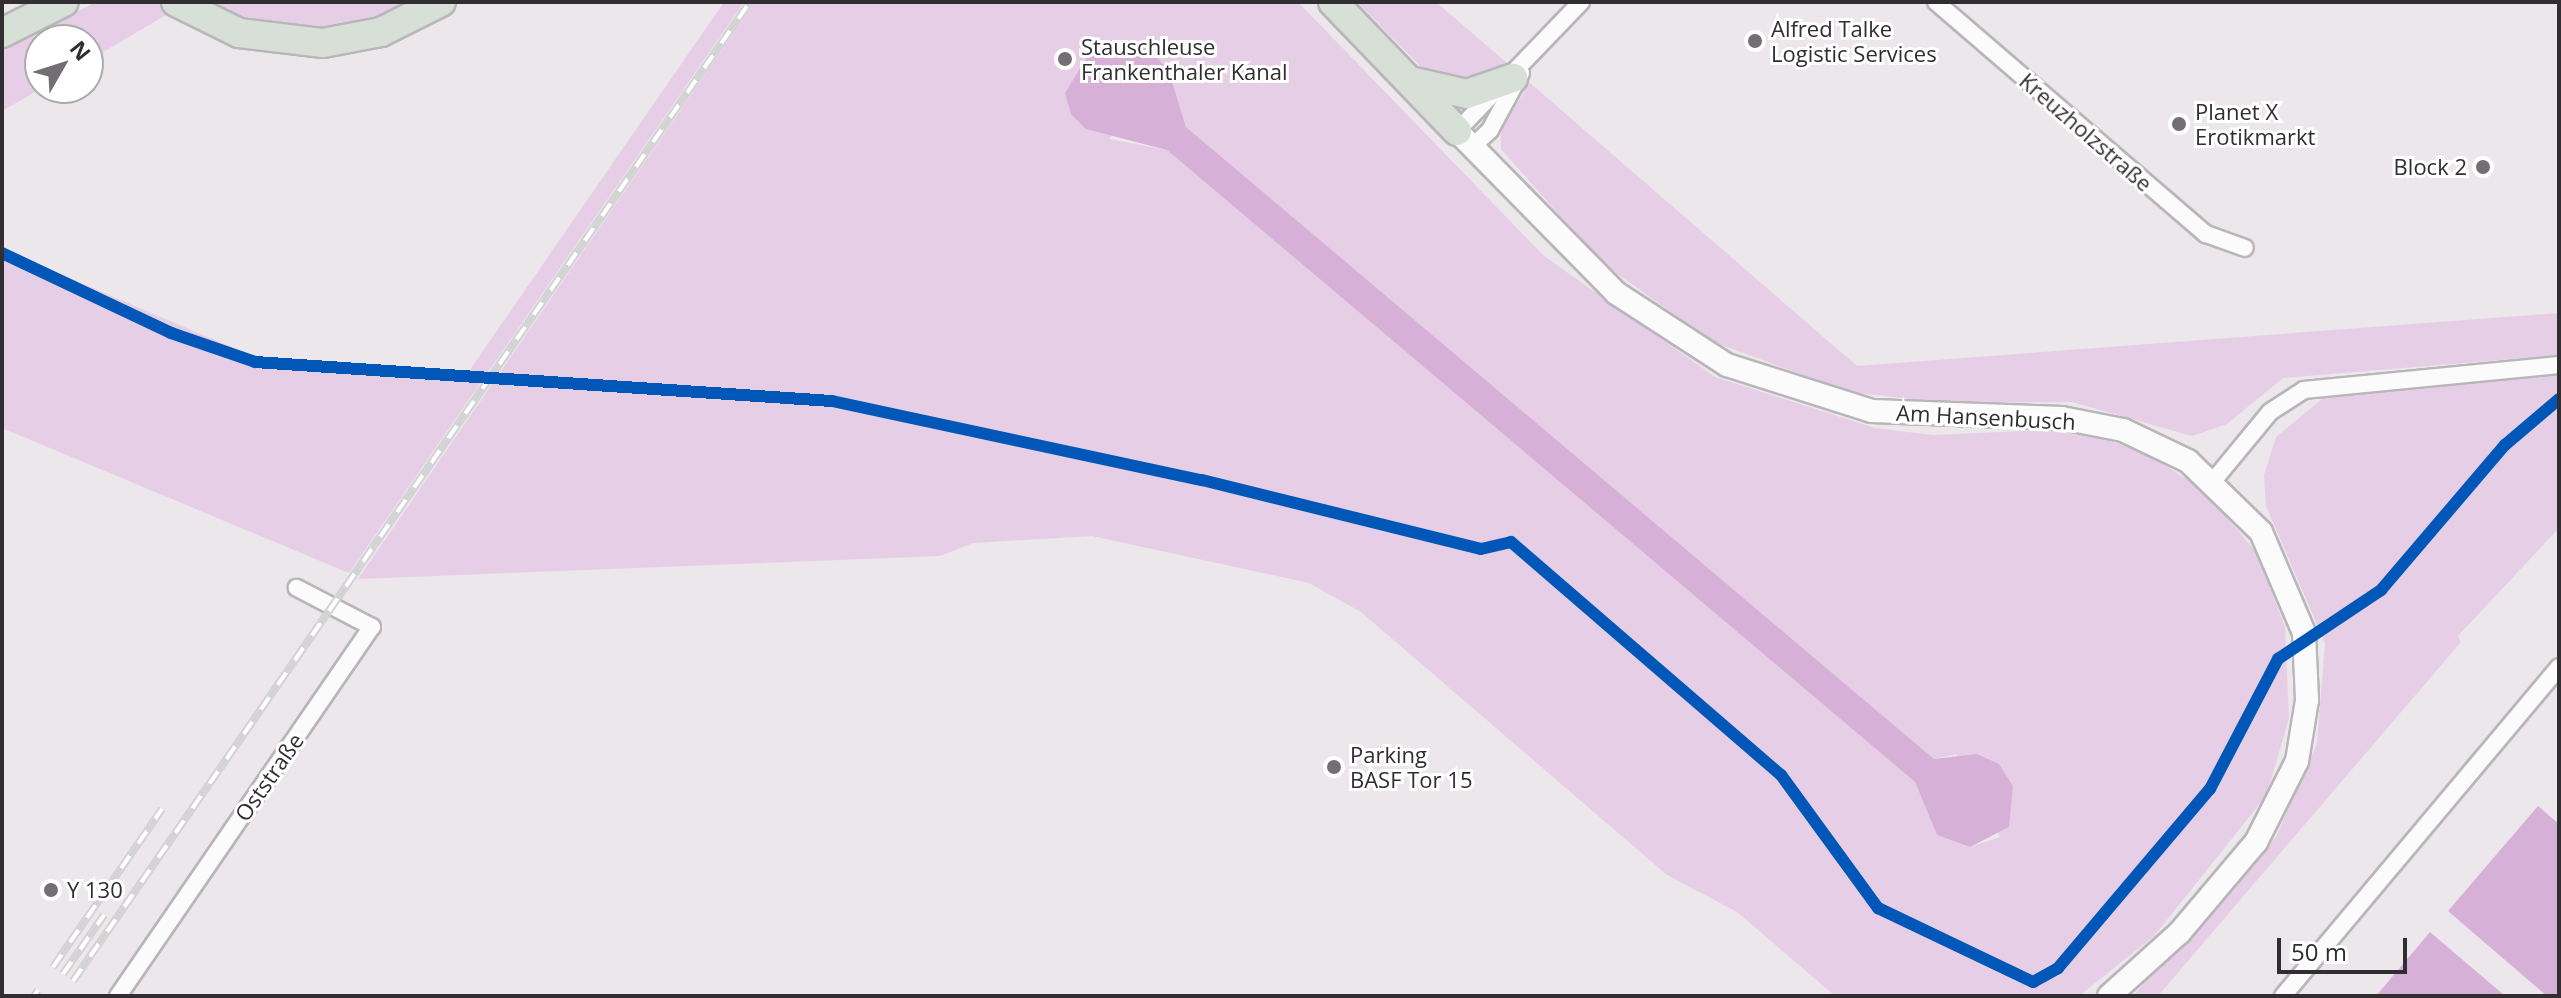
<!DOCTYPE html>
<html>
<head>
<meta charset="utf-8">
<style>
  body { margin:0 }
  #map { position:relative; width:2561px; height:998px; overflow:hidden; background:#ebe7eb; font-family:"Open Sans",sans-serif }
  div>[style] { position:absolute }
  .green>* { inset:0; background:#e6cfe6 }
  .water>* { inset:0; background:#d6b0d7 }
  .roads { filter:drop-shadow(2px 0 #b9b6b9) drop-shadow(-2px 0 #b9b6b9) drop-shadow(0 2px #b9b6b9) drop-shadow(0 -2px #b9b6b9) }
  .street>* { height:16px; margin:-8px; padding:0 8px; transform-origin:8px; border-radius:8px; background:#fcfbfc }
  .secondary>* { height:22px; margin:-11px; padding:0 11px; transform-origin:11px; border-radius:11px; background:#fcfbfc }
  .highway>* { height:28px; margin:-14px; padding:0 14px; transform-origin:14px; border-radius:14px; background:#d7e0d7 }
  .rail>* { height:8px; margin-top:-4px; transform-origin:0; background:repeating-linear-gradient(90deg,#fff 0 15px,#d4d3d4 0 30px); box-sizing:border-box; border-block:2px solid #d4d3d4 }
  .cycleway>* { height:12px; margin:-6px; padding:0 6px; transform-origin:6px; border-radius:6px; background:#0057b8 }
  .dots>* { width:22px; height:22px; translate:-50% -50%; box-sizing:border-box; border:4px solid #fff; border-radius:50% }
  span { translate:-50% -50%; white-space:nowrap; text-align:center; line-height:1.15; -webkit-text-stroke:6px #fff; paint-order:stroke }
  .poi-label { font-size:22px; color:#302e30 }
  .left { translate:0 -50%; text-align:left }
  .right { translate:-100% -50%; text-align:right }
  .street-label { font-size:22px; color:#302e30 }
  .frame { position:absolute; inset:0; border:4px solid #302e30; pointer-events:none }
  .north { position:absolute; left:24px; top:24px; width:80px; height:80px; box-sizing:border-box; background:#fff; border:2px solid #acabac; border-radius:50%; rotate:51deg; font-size:22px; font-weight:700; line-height:32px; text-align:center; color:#302e30 }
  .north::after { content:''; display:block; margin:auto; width:28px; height:36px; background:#716f71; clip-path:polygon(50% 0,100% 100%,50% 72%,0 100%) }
  .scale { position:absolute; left:2277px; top:938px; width:130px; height:36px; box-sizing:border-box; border:4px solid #302e30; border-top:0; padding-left:10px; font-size:24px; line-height:28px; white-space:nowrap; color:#302e30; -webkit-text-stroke:6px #fff; paint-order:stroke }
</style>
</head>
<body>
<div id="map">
  <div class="green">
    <div style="clip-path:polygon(96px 2px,441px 2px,423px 14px,261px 39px,166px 15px,88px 61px,88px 40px,40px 40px,42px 88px,2px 111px,2px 50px)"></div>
    <div style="clip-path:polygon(724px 2px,744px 2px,349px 573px,2px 428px,2px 249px,252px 356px,467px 374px)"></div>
    <div style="clip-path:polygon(evenodd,755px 2px,1298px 2px,1544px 256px,1715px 377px,1875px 428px,1933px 435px,2046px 430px,2104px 439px,2147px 454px,2202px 489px,2256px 552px,2285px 627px,2289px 719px,2266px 796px,2154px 936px,2079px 996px,1835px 996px,1737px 912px,1667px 875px,1361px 612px,1309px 583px,1092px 536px,973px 543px,940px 556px,358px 579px,755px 2px,1169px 72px,1186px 127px,1268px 198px,1934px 759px,1956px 754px,2000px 837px,1970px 847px,1937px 835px,1915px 782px,1167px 150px,1109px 139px,1169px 72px)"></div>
    <div style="clip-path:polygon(1357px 2px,1436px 2px,1507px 63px,1478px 87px,1431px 77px)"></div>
    <div style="clip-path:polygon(1530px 83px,1857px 366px,2559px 313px,2559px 355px,2283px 378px,2227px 424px,2192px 436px,2072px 402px,1948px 403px,1849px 392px,1711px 341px,1601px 262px,1501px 149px,1501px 128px)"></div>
    <div style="clip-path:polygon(2559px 374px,2559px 528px,2458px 636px,2461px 642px,2158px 996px,2133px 996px,2276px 837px,2317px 743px,2325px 643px,2266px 506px,2264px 475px,2276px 437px,2328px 394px)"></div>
  </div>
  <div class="water">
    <div style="clip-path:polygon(1110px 40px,1132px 40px,1153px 52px,1169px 72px,1186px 127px,1934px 759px,1977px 754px,1999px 764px,2013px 786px,2009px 827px,1970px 847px,1937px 835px,1915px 782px,1167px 150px,1086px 129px,1071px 114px,1065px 93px,1090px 52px)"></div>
    <div style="clip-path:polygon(2538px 806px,2559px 824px,2559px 996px,2547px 996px,2448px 911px)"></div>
    <div style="clip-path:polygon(2430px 932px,2505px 996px,2376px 996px)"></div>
  </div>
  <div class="roads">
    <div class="street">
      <div style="left:1936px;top:2px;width:356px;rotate:40.7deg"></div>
      <div style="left:2206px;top:234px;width:41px;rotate:19.7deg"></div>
      <div style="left:1457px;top:131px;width:179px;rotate:-46.1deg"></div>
      <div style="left:1472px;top:147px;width:25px;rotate:-43deg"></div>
      <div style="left:1490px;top:130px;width:65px;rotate:-61.5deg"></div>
      <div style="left:2214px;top:480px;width:88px;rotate:-50.5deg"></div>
      <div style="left:2270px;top:412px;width:40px;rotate:-32.9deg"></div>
      <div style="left:2304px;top:390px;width:256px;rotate:-5.6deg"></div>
      <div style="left:118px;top:996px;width:448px;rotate:-55.5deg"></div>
      <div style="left:372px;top:627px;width:85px;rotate:-152.5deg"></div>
      <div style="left:2283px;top:996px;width:429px;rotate:-50deg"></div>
    </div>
    <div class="secondary">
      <div style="left:1457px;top:131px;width:227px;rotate:45.5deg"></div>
      <div style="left:1616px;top:293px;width:132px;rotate:33deg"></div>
      <div style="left:1727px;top:365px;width:152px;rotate:17.6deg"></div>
      <div style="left:1872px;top:411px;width:190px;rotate:2.1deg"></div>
      <div style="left:2062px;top:418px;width:62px;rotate:11.1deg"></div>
      <div style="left:2123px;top:430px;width:72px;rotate:25.5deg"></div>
      <div style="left:2188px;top:461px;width:102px;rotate:44.2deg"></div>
      <div style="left:2261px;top:532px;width:110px;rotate:66.9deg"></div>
      <div style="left:2304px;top:633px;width:67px;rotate:87.4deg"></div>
      <div style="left:2307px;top:700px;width:62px;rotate:99.3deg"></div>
      <div style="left:2297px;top:761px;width:91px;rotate:116.8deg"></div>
      <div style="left:2256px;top:842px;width:119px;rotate:130.2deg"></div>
      <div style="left:2179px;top:933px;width:94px;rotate:138deg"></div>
    </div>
    <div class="highway">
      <div style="left:176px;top:2px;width:70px;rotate:26.2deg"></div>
      <div style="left:239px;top:33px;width:85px;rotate:6.8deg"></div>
      <div style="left:323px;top:43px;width:59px;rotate:-10.7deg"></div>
      <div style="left:381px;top:32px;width:67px;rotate:-26.6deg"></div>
      <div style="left:1333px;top:2px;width:179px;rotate:46.1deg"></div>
      <div style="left:2px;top:33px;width:69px;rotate:-26.6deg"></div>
      <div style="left:1414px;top:82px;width:54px;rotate:12.8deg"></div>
      <div style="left:1467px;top:94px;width:49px;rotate:-19.2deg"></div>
    </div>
  </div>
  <div class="rail">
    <div style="left:53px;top:967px;width:192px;rotate:-55.4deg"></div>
    <div style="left:63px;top:974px;width:72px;rotate:-55.2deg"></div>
    <div style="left:73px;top:981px;width:1190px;rotate:-55.34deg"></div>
    <div style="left:34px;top:996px;width:7px;rotate:-56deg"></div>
  </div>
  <div class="cycleway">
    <div style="left:2px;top:253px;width:187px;rotate:25.3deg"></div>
    <div style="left:171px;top:333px;width:89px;rotate:19deg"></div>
    <div style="left:255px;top:362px;width:578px;rotate:3.87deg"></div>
    <div style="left:832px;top:401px;width:378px;rotate:12.1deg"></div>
    <div style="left:1202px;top:480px;width:287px;rotate:13.9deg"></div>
    <div style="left:1481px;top:549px;width:31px;rotate:-13deg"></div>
    <div style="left:1511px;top:542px;width:357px;rotate:40.8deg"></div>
    <div style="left:1781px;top:775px;width:165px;rotate:53.9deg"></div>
    <div style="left:1878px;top:908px;width:172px;rotate:25.5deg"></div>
    <div style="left:2033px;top:982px;width:29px;rotate:-29deg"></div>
    <div style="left:2058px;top:968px;width:235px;rotate:-49.7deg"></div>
    <div style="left:2210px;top:789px;width:147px;rotate:-62.4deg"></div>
    <div style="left:2278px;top:659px;width:124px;rotate:-33.8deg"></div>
    <div style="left:2381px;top:590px;width:191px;rotate:-49.5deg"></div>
    <div style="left:2505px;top:445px;width:71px;rotate:-40.4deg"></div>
  </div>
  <div class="dots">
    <div style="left:1755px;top:41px;background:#716f71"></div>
    <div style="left:1065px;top:59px;background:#716f71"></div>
    <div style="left:2179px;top:124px;background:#716f71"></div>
    <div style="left:2483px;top:167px;background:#716f71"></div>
    <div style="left:1334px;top:767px;background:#716f71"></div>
    <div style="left:51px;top:890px;background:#716f71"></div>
  </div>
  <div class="poi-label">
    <span class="left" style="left:1771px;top:41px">Alfred Talke<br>Logistic Services</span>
    <span class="left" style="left:1081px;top:59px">Stauschleuse<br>Frankenthaler Kanal</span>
    <span class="left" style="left:2195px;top:124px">Planet X<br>Erotikmarkt</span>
    <span class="right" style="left:2467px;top:167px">Block 2</span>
    <span class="left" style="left:1350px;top:767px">Parking<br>BASF Tor 15</span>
    <span class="left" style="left:67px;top:890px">Y 130</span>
  </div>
  <div class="street-label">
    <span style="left:2086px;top:132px;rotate:41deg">Kreuzholzstraße</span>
    <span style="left:1986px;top:417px;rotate:3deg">Am Hansenbusch</span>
    <span style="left:269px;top:777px;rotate:-55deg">Oststraße</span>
  </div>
  <div class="frame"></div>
  <div class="north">N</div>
  <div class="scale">50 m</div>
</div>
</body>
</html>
